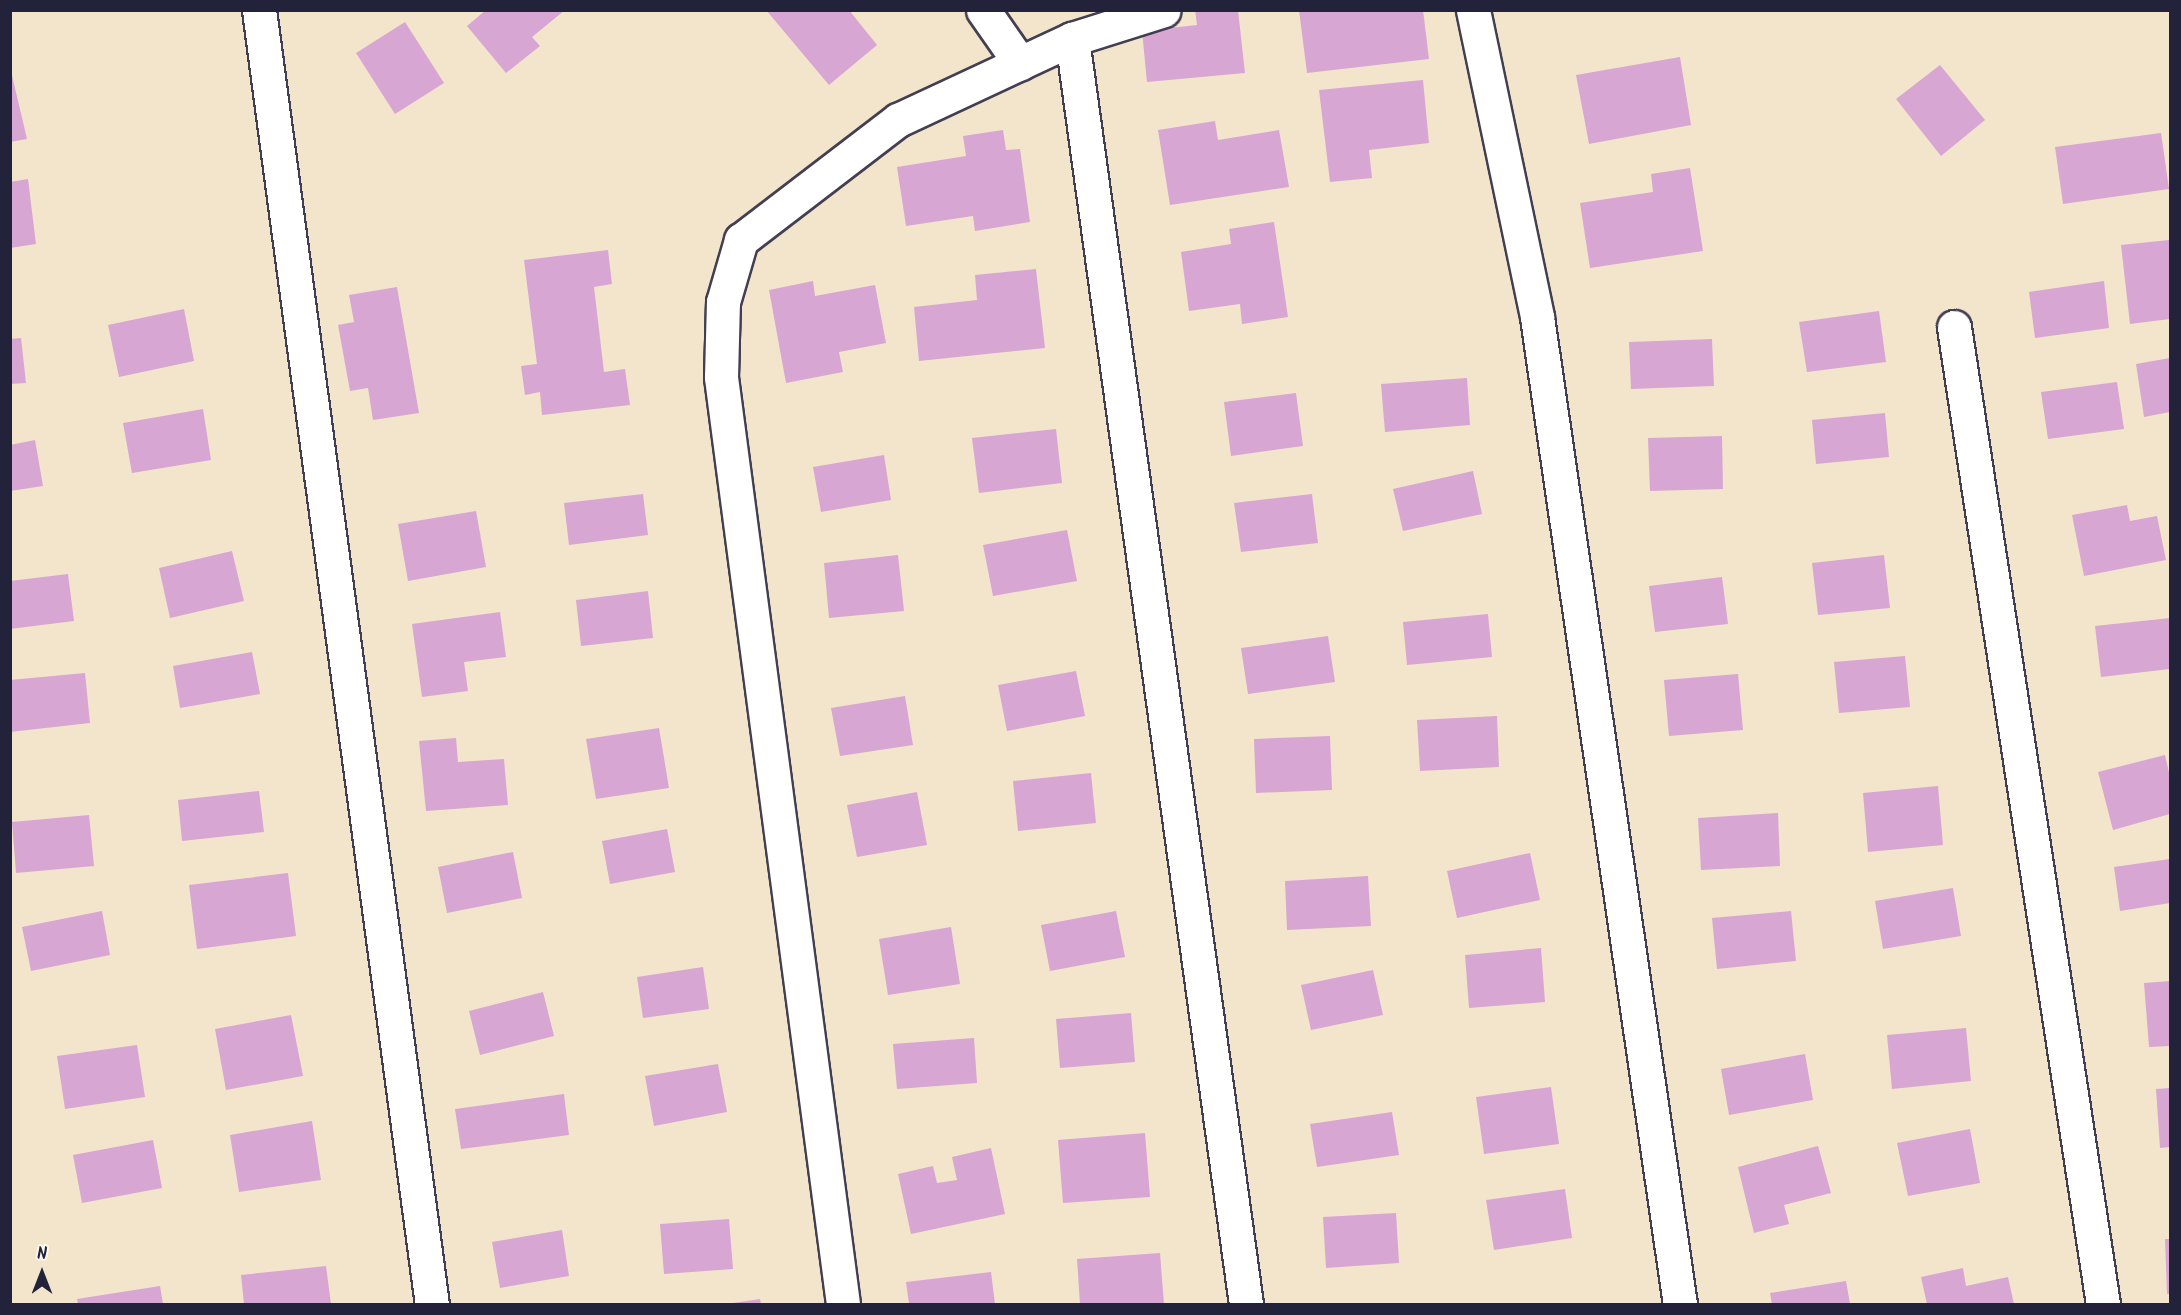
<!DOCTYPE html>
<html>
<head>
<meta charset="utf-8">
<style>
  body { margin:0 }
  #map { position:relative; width:2181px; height:1315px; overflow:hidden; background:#f3e5cb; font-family:Kalam,sans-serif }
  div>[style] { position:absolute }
  .building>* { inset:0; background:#d8a6d3 }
  .roads { filter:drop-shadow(2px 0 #413f51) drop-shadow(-2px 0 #413f51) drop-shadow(0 2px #413f51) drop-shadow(0 -2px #413f51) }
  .minor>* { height:33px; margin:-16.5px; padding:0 16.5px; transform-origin:16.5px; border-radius:16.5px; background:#fff }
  span { translate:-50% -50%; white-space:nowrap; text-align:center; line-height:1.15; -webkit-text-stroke:4.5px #fbf7ec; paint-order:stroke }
  .frame { position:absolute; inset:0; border:12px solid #22223b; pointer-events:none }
  .north { position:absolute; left:12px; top:1243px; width:60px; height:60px; -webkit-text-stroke:4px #fbf7ec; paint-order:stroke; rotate:0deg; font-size:16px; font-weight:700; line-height:24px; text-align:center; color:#22223b }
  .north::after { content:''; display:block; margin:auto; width:21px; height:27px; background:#22223b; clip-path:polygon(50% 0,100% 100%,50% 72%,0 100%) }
</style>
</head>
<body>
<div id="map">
  <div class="building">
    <div style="clip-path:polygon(486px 10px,565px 10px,532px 37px,540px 46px,506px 73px,467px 26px)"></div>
    <div style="clip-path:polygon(766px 10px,849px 10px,877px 45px,829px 85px)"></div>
    <div style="clip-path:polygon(1195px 10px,1238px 10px,1245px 73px,1147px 82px,1142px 31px,1197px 25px)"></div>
    <div style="clip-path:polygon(1299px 10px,1423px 10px,1429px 59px,1307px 73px)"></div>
    <div style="clip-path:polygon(405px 22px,444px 83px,395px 114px,356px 53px)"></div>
    <div style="clip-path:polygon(1680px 57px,1691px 125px,1589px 144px,1576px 75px)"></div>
    <div style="clip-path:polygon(1940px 65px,1985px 120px,1941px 156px,1896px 99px)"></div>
    <div style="clip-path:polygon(10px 67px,27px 139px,10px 142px)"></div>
    <div style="clip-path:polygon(1423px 80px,1429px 143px,1369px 150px,1372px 178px,1330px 182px,1319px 90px)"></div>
    <div style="clip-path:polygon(1215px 121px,1218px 140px,1279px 130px,1289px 187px,1170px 205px,1158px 130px)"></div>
    <div style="clip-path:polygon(1003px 130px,1006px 150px,1020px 149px,1030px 222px,975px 231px,973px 216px,906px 226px,897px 167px,966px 156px,963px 136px)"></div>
    <div style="clip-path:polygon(2161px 133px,2169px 189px,2063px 204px,2055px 147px)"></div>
    <div style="clip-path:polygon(1690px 168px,1703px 251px,1590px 268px,1580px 203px,1653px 192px,1651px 174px)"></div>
    <div style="clip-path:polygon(28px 179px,36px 244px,10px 248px,10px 182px)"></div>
    <div style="clip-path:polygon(1274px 222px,1288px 317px,1242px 324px,1240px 304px,1189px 311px,1181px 252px,1231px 244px,1229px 229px)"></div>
    <div style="clip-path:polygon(2169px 240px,2170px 319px,2130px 324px,2121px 245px)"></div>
    <div style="clip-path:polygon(608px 250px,612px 284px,594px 287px,604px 372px,625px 369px,630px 405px,542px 415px,540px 392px,525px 395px,521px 366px,537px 364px,524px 260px)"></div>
    <div style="clip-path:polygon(1036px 269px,1045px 348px,919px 361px,914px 307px,977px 300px,975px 275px)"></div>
    <div style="clip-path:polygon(813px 281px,815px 296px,875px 285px,886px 343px,839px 352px,843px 372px,786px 383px,769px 290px)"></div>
    <div style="clip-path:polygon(2104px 281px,2109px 328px,2035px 338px,2029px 292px)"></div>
    <div style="clip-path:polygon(397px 287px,419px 413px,373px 420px,368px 388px,350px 391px,338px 325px,354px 322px,349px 295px)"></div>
    <div style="clip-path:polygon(184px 309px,194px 361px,119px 377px,108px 325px)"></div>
    <div style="clip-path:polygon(1879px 311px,1886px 362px,1807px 372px,1799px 322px)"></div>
    <div style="clip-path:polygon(21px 338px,26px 383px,10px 384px,10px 339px)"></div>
    <div style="clip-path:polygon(1712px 339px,1714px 386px,1631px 389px,1629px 342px)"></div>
    <div style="clip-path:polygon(2170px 358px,2170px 412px,2144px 417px,2136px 364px)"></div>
    <div style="clip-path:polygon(1467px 378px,1470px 425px,1385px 432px,1381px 384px)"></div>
    <div style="clip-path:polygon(2117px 382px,2124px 429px,2048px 439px,2041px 392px)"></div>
    <div style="clip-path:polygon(1296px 393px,1303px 446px,1231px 456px,1224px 402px)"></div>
    <div style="clip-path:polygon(203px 409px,211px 460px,132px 473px,123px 423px)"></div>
    <div style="clip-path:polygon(1885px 413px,1889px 457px,1816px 464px,1812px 420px)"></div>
    <div style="clip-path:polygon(1056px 429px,1062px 483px,979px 493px,972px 438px)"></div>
    <div style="clip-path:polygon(1722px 436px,1723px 489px,1650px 491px,1648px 438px)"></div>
    <div style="clip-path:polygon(35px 440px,43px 486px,10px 491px,10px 445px)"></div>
    <div style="clip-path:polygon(884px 455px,891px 500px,821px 512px,813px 467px)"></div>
    <div style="clip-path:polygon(1473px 471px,1482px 514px,1403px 531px,1393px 489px)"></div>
    <div style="clip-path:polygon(643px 494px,648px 535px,569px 545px,564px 503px)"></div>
    <div style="clip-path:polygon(1312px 494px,1318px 543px,1241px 552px,1234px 503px)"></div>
    <div style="clip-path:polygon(2127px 505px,2130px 521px,2157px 516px,2166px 560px,2084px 576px,2072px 515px)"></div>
    <div style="clip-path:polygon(476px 511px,486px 567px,408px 581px,398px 524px)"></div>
    <div style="clip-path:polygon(1067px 530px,1077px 581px,993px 596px,983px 545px)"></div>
    <div style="clip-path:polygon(232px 551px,244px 601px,170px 618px,159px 568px)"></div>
    <div style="clip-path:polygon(898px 555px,904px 611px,829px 618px,824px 563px)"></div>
    <div style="clip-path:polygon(1884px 555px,1890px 608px,1818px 615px,1812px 563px)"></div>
    <div style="clip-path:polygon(68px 574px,74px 621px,10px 629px,10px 581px)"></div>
    <div style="clip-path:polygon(1722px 577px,1728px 624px,1655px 632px,1649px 586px)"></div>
    <div style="clip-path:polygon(648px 591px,653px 638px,581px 646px,576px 600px)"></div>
    <div style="clip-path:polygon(500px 612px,506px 657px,464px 662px,468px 691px,422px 697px,412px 624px)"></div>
    <div style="clip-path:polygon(1488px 614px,1492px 657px,1407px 665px,1403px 622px)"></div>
    <div style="clip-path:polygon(2170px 618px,2170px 669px,2101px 677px,2095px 626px)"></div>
    <div style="clip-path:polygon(1328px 636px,1335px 682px,1248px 694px,1241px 648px)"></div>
    <div style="clip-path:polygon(252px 652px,260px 694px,180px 708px,173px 666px)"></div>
    <div style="clip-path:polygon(1905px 656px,1910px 707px,1839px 713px,1834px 662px)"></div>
    <div style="clip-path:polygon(1076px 671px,1085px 716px,1007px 731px,998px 685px)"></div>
    <div style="clip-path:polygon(85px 673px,90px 723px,10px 732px,10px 680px)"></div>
    <div style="clip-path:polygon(1738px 674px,1743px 730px,1669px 736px,1664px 680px)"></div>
    <div style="clip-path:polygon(905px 696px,913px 745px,840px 756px,831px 708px)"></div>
    <div style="clip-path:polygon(1497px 716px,1499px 767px,1420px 771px,1417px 720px)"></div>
    <div style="clip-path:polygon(659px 728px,669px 788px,596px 799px,586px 739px)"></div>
    <div style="clip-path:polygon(1330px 736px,1332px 790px,1256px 793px,1254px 739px)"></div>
    <div style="clip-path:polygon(456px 738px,458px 762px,504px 759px,508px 805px,426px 811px,419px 741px)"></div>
    <div style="clip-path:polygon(2165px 755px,2170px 777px,2170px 814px,2113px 830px,2098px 772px)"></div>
    <div style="clip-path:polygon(1091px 773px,1096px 823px,1018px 831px,1013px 781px)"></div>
    <div style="clip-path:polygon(1938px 786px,1943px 845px,1868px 852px,1863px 793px)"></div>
    <div style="clip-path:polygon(259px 791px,264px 832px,182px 841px,178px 800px)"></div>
    <div style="clip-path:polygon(917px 792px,927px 845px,857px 857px,847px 805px)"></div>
    <div style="clip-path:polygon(1778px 813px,1780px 866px,1701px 870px,1698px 818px)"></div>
    <div style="clip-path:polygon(89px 815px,94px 866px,16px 873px,12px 822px)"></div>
    <div style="clip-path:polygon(667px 829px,675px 872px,610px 884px,602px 841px)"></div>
    <div style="clip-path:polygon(513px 852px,522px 898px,447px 913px,438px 867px)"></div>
    <div style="clip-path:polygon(1530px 853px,1540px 900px,1457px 918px,1447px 871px)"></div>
    <div style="clip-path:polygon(2170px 859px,2170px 903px,2120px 911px,2114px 867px)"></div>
    <div style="clip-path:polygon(288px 873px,296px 936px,197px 949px,189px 885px)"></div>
    <div style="clip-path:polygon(1368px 876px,1371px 926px,1287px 930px,1285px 881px)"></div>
    <div style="clip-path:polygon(1953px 888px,1961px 936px,1883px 949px,1875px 901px)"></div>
    <div style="clip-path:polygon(102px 911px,110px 955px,31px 971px,22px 927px)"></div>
    <div style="clip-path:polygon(1116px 911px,1125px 957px,1050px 971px,1041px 925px)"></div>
    <div style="clip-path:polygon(1791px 911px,1796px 961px,1717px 969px,1712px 918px)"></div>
    <div style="clip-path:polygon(951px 927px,960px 984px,888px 995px,879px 939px)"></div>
    <div style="clip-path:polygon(1541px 948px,1545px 1002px,1469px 1008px,1465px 955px)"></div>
    <div style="clip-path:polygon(703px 967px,709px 1009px,643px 1018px,637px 977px)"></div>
    <div style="clip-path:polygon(1373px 970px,1383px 1015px,1311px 1030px,1301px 985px)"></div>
    <div style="clip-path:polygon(2170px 981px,2170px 1046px,2149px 1047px,2144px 983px)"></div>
    <div style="clip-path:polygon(543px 992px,554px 1036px,480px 1055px,469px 1011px)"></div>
    <div style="clip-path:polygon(1131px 1013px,1135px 1062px,1060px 1068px,1056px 1019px)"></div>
    <div style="clip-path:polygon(291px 1015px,303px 1076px,226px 1090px,215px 1029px)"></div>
    <div style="clip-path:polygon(1966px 1028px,1971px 1081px,1892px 1089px,1887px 1035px)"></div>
    <div style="clip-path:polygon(974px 1038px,977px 1083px,897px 1089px,893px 1044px)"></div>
    <div style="clip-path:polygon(137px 1045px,145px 1097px,65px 1109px,57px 1056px)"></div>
    <div style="clip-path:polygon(1805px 1054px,1813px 1100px,1729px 1115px,1721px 1069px)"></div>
    <div style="clip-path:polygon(718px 1064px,727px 1112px,654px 1126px,645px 1076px)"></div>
    <div style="clip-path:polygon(1551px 1087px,1559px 1144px,1484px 1154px,1476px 1097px)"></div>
    <div style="clip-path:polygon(2170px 1088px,2170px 1147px,2160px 1148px,2156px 1089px)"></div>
    <div style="clip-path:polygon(564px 1094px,569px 1135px,461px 1149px,455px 1109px)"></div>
    <div style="clip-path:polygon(1392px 1112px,1399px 1155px,1317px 1167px,1310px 1124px)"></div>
    <div style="clip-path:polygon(312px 1121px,321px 1180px,239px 1192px,230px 1135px)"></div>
    <div style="clip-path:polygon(1970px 1129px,1980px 1183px,1908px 1196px,1897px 1143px)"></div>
    <div style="clip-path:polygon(1145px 1133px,1150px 1197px,1063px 1203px,1058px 1140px)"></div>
    <div style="clip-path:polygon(153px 1140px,162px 1188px,82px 1203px,73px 1155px)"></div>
    <div style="clip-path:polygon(1818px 1146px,1831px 1193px,1784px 1205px,1789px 1224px,1754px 1233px,1738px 1167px)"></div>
    <div style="clip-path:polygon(991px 1148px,1005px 1214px,911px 1234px,898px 1174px,933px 1166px,937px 1183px,957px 1180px,952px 1157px)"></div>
    <div style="clip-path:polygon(1565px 1189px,1572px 1238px,1494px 1250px,1486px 1200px)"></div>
    <div style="clip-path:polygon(1396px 1213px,1399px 1263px,1326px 1268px,1323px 1217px)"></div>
    <div style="clip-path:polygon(729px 1219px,733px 1269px,664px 1274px,660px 1224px)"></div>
    <div style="clip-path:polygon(562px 1230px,569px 1276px,500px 1288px,492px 1242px)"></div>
    <div style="clip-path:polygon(2165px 1239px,2170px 1239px,2170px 1294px,2167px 1294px)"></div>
    <div style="clip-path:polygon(1160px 1253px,1164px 1304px,1080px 1304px,1077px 1259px)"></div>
    <div style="clip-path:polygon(326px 1266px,331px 1304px,244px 1304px,241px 1275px)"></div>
    <div style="clip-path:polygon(1963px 1268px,1966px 1286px,2008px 1277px,2014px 1304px,1927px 1304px,1921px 1277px)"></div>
    <div style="clip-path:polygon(991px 1272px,995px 1304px,909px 1304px,906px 1282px)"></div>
    <div style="clip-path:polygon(1846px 1281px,1850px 1304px,1772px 1304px,1770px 1293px)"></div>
    <div style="clip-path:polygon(160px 1286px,163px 1304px,78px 1304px,77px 1299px)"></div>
    <div style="clip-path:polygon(760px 1299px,761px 1304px,734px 1304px,733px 1303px)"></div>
  </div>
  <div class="roads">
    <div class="minor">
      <div style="left:259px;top:10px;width:1306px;rotate:82.39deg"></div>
      <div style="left:983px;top:10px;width:65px;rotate:55.1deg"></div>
      <div style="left:1473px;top:10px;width:314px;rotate:78.2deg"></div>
      <div style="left:1537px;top:317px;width:997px;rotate:81.76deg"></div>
      <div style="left:1072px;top:39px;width:1277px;rotate:82.17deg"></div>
      <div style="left:1954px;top:327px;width:988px;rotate:81.33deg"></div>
      <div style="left:843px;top:1304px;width:935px;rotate:-97.5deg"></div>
      <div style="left:721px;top:377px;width:75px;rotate:-88.5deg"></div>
      <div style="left:723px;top:302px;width:65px;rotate:-73.8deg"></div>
      <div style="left:741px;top:240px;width:198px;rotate:-37.4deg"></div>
      <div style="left:898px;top:120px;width:192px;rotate:-25deg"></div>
      <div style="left:1072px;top:39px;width:96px;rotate:-17.5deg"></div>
    </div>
  </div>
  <div class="frame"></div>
  <div class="north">N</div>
</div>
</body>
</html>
